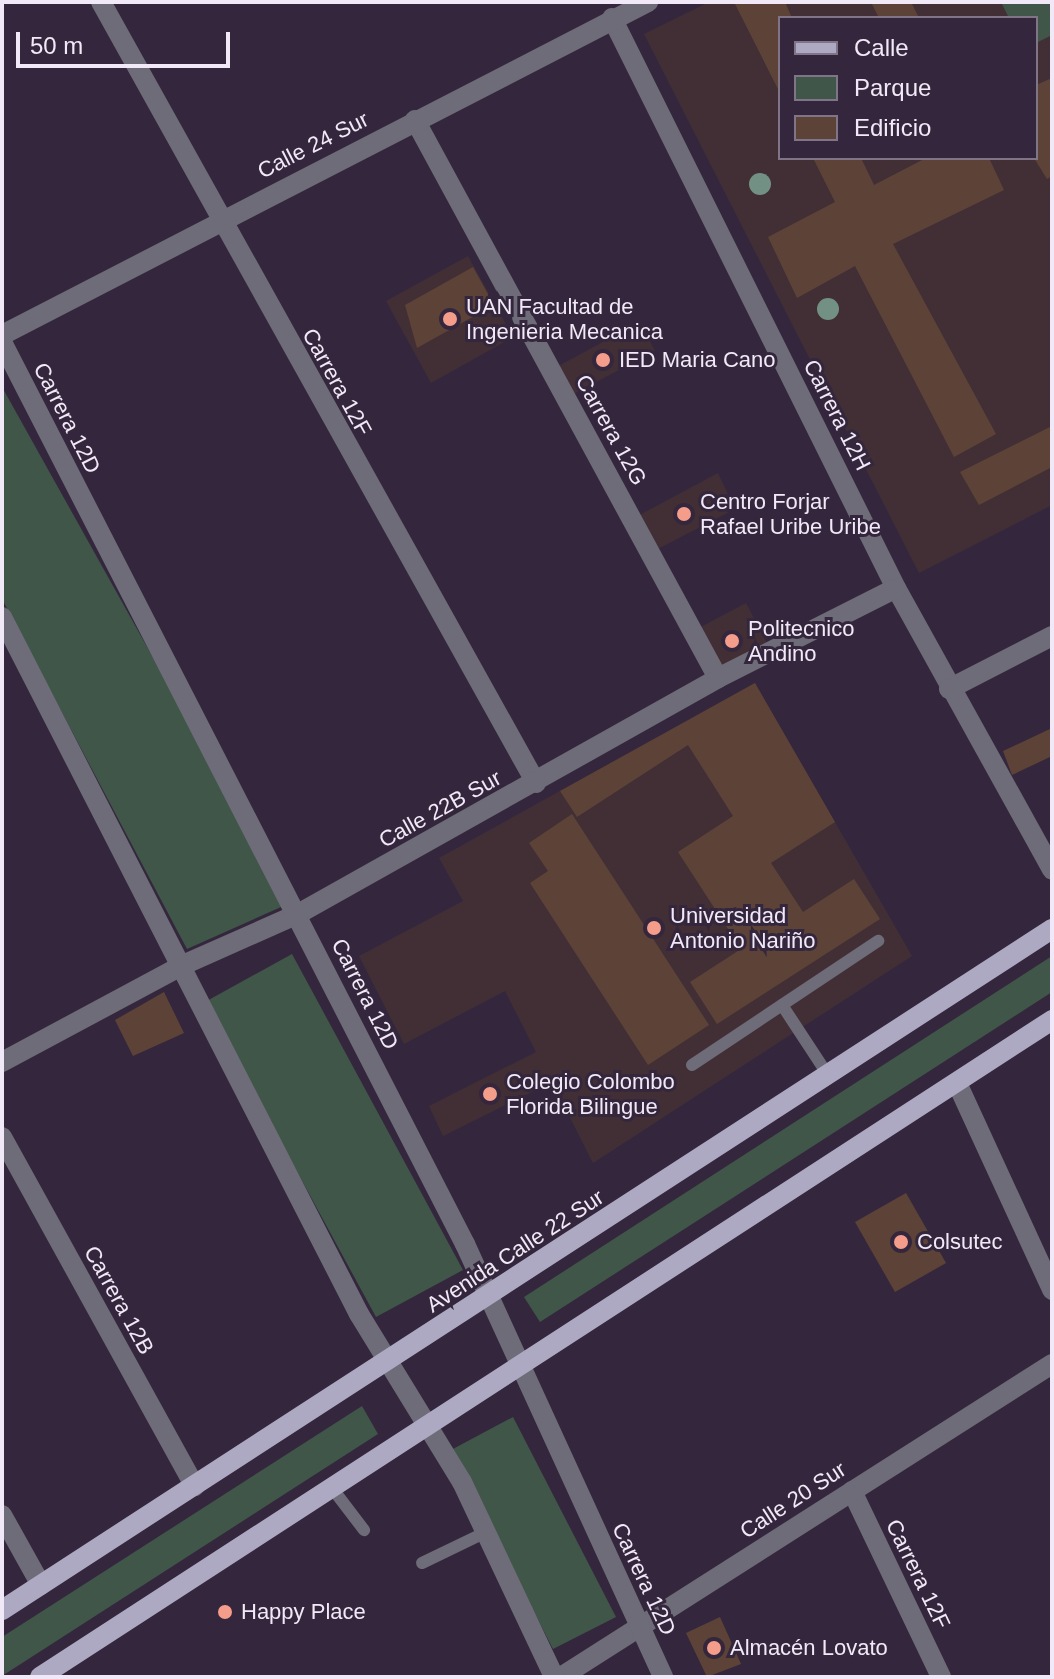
<!DOCTYPE html>
<html>
<head>
<meta charset="utf-8">
<style>
  body { margin:0 }
  #map { position:relative; width:1054px; height:1679px; overflow:hidden; background:#34273d; font-family:Helvetica,sans-serif }
  div>[style] { position:absolute }
  .education>* { inset:0; background:#422f35 }
  .green>* { inset:0; background:#405648 }
  .building>* { inset:0; background:#5d4337 }
  .service>* { height:12px; margin:-6px; padding:0 6px; transform-origin:6px; border-radius:6px; background:#6d6c78 }
  .minor>* { height:20px; margin:-10px; padding:0 10px; transform-origin:10px; border-radius:10px; background:#6d6c78 }
  .tertiary>* { height:20px; margin:-10px; padding:0 10px; transform-origin:10px; border-radius:10px; background:#6d6c78 }
  .primary>* { height:20px; margin:-10px; padding:0 10px; transform-origin:10px; border-radius:10px; background:#ada9c2 }
  .trees>* { width:22px; height:22px; margin:-11px; border-radius:50%; background:#739084 }
  .dots>* { width:22px; height:22px; translate:-50% -50%; box-sizing:border-box; border:4px solid #34273d; border-radius:50% }
  span { translate:-50% -50%; white-space:nowrap; text-align:center; line-height:1.15; -webkit-text-stroke:6px #34273d; paint-order:stroke }
  .street-label { font-size:22px; color:#f1e9f7 }
  .poi-label { font-size:22px; color:#f1e9f7 }
  .left { translate:0 -50%; text-align:left }
  .frame { position:absolute; inset:0; border:4px solid #f1e9f7; pointer-events:none }
  .legend { position:absolute; left:778px; top:16px; width:260px; height:144px; box-sizing:border-box; background:#34273d; border:2px solid #807587; margin:0; padding:10px 14px; list-style:none; font-size:24px; color:#f1e9f7 }
  .legend li { display:flex; align-items:center; gap:16px; height:40px }
  .legend b { width:40px; border:2px solid #807587 }
  .scale { position:absolute; left:16px; top:32px; width:214px; height:36px; box-sizing:border-box; border:4px solid #f1e9f7; border-top:0; padding-left:10px; font-size:24px; line-height:28px; white-space:nowrap; color:#f1e9f7; -webkit-text-stroke:6px #34273d; paint-order:stroke }
</style>
</head>
<body>
<div id="map">
  <div class="education">
    <div style="clip-path:polygon(evenodd,709px 2px,1052px 2px,1052px 505px,919px 573px,644px 34px,709px 2px,780px 18px,1036px 18px,1036px 158px,780px 158px,780px 18px)"></div>
    <div style="clip-path:polygon(468px 256px,513px 337px,431px 383px,386px 301px)"></div>
    <div style="clip-path:polygon(640px 322px,655px 351px,566px 398px,551px 370px)"></div>
    <div style="clip-path:polygon(718px 473px,735px 509px,650px 553px,632px 519px)"></div>
    <div style="clip-path:polygon(746px 603px,771px 651px,718px 678px,693px 631px)"></div>
    <div style="clip-path:polygon(755px 683px,912px 956px,593px 1163px,552px 1082px,443px 1136px,429px 1106px,536px 1052px,505px 991px,404px 1044px,359px 956px,463px 901px,439px 858px)"></div>
  </div>
  <div class="green">
    <div style="clip-path:polygon(1001px 2px,1052px 2px,1052px 35px,1036px 43px,1036px 18px,1009px 18px)"></div>
    <div style="clip-path:polygon(2px 387px,290px 903px,187px 949px,2px 599px)"></div>
    <div style="clip-path:polygon(292px 954px,463px 1270px,376px 1317px,205px 1002px)"></div>
    <div style="clip-path:polygon(1052px 956px,1052px 992px,540px 1322px,524px 1297px)"></div>
    <div style="clip-path:polygon(362px 1406px,378px 1434px,2px 1676px,2px 1637px)"></div>
    <div style="clip-path:polygon(513px 1417px,616px 1617px,553px 1649px,451px 1450px)"></div>
  </div>
  <div class="building">
    <div style="clip-path:polygon(734px 2px,785px 2px,792px 18px,780px 18px,780px 93px)"></div>
    <div style="clip-path:polygon(871px 2px,911px 2px,919px 18px,879px 18px)"></div>
    <div style="clip-path:polygon(1052px 78px,1052px 176px,1047px 179px,1034px 158px,1036px 85px)"></div>
    <div style="clip-path:polygon(813px 158px,861px 158px,874px 185px,926px 158px,989px 158px,1004px 190px,893px 244px,996px 434px,954px 457px,855px 266px,797px 298px,768px 237px,835px 202px)"></div>
    <div style="clip-path:polygon(473px 267px,494px 305px,417px 348px,405px 305px)"></div>
    <div style="clip-path:polygon(1052px 426px,1052px 467px,979px 505px,960px 472px)"></div>
    <div style="clip-path:polygon(755px 683px,835px 822px,771px 863px,803px 912px,854px 879px,880px 919px,717px 1024px,690px 982px,741px 949px,678px 852px,733px 816px,688px 745px,577px 817px,560px 791px)"></div>
    <div style="clip-path:polygon(1052px 728px,1052px 756px,1012px 775px,1003px 751px)"></div>
    <div style="clip-path:polygon(572px 814px,709px 1025px,648px 1065px,530px 883px,548px 871px,529px 843px)"></div>
    <div style="clip-path:polygon(164px 992px,184px 1033px,133px 1056px,115px 1020px)"></div>
    <div style="clip-path:polygon(906px 1193px,946px 1263px,895px 1292px,855px 1222px)"></div>
    <div style="clip-path:polygon(720px 1617px,741px 1664px,707px 1677px,686px 1633px)"></div>
  </div>
  <div class="service">
    <div style="left:782px;top:1005px;width:84px;rotate:56.7deg"></div>
    <div style="left:692px;top:1065px;width:224px;rotate:-33.7deg"></div>
    <div style="left:332px;top:1488px;width:53px;rotate:52.7deg"></div>
    <div style="left:422px;top:1563px;width:71px;rotate:-25.8deg"></div>
  </div>
  <div class="minor">
    <div style="left:101px;top:2px;width:894px;rotate:60.88deg"></div>
    <div style="left:612px;top:18px;width:637px;rotate:63.52deg"></div>
    <div style="left:896px;top:588px;width:322px;rotate:61deg"></div>
    <div style="left:415px;top:120px;width:635px;rotate:61.5deg"></div>
    <div style="left:2px;top:335px;width:727px;rotate:-27.27deg"></div>
    <div style="left:949px;top:689px;width:116px;rotate:-27.2deg"></div>
    <div style="left:2px;top:1062px;width:205px;rotate:-28.2deg"></div>
    <div style="left:183px;top:965px;width:126px;rotate:-23.9deg"></div>
    <div style="left:298px;top:914px;width:482px;rotate:-29.3deg"></div>
    <div style="left:718px;top:678px;width:199px;rotate:-26.8deg"></div>
    <div style="left:957px;top:1083px;width:228px;rotate:65.3deg"></div>
    <div style="left:2px;top:1137px;width:399px;rotate:61.1deg"></div>
    <div style="left:852px;top:1491px;width:206px;rotate:64.4deg"></div>
    <div style="left:2px;top:1515px;width:80px;rotate:60.9deg"></div>
    <div style="left:561px;top:1677px;width:582px;rotate:-32.52deg"></div>
  </div>
  <div class="tertiary">
    <div style="left:2px;top:342px;width:1014px;rotate:62.83deg"></div>
    <div style="left:465px;top:1244px;width:476px;rotate:65.4deg"></div>
    <div style="left:2px;top:617px;width:783px;rotate:62.88deg"></div>
    <div style="left:359px;top:1314px;width:197px;rotate:58.5deg"></div>
    <div style="left:462px;top:1482px;width:216px;rotate:64.7deg"></div>
  </div>
  <div class="primary">
    <div style="left:2px;top:1610px;width:1252px;rotate:-32.97deg"></div>
    <div style="left:40px;top:1677px;width:1207px;rotate:-32.99deg"></div>
  </div>
  <div class="trees">
    <div style="left:760px;top:184px"></div>
    <div style="left:828px;top:309px"></div>
  </div>
  <div class="dots">
    <div style="left:450px;top:319px;background:#f49d8b"></div>
    <div style="left:603px;top:360px;background:#f49d8b"></div>
    <div style="left:684px;top:514px;background:#f49d8b"></div>
    <div style="left:732px;top:641px;background:#f49d8b"></div>
    <div style="left:654px;top:928px;background:#f49d8b"></div>
    <div style="left:490px;top:1094px;background:#f49d8b"></div>
    <div style="left:901px;top:1242px;background:#f49d8b"></div>
    <div style="left:225px;top:1612px;background:#f49d8b"></div>
    <div style="left:714px;top:1648px;background:#f49d8b"></div>
  </div>
  <div class="street-label">
    <span style="left:313px;top:145px;rotate:-27deg">Calle 24 Sur</span>
    <span style="left:337px;top:382px;rotate:61deg">Carrera 12F</span>
    <span style="left:837px;top:415px;rotate:63deg">Carrera 12H</span>
    <span style="left:67px;top:418px;rotate:63deg">Carrera 12D</span>
    <span style="left:611px;top:430px;rotate:61deg">Carrera 12G</span>
    <span style="left:440px;top:809px;rotate:-29deg">Calle 22B Sur</span>
    <span style="left:365px;top:994px;rotate:63deg">Carrera 12D</span>
    <span style="left:515px;top:1251px;rotate:-33deg">Avenida Calle 22 Sur</span>
    <span style="left:119px;top:1300px;rotate:61deg">Carrera 12B</span>
    <span style="left:793px;top:1500px;rotate:-33deg">Calle 20 Sur</span>
    <span style="left:918px;top:1574px;rotate:64deg">Carrera 12F</span>
    <span style="left:644px;top:1579px;rotate:65deg">Carrera 12D</span>
  </div>
  <div class="poi-label">
    <span class="left" style="left:466px;top:319px">UAN Facultad de<br>Ingenieria Mecanica</span>
    <span class="left" style="left:619px;top:360px">IED Maria Cano</span>
    <span class="left" style="left:700px;top:514px">Centro Forjar<br>Rafael Uribe Uribe</span>
    <span class="left" style="left:748px;top:641px">Politecnico<br>Andino</span>
    <span class="left" style="left:670px;top:928px">Universidad<br>Antonio Nariño</span>
    <span class="left" style="left:506px;top:1094px">Colegio Colombo<br>Florida Bilingue</span>
    <span class="left" style="left:917px;top:1242px">Colsutec</span>
    <span class="left" style="left:241px;top:1612px">Happy Place</span>
    <span class="left" style="left:730px;top:1648px">Almacén Lovato</span>
  </div>
  <div class="frame"></div>
  <ul class="legend">
  <li><b style="height:10px;background:#ada9c2"></b>Calle</li>
  <li><b style="height:22px;background:#405648"></b>Parque</li>
  <li><b style="height:22px;background:#5d4337"></b>Edificio</li>
  </ul>
  <div class="scale">50 m</div>
</div>
</body>
</html>
